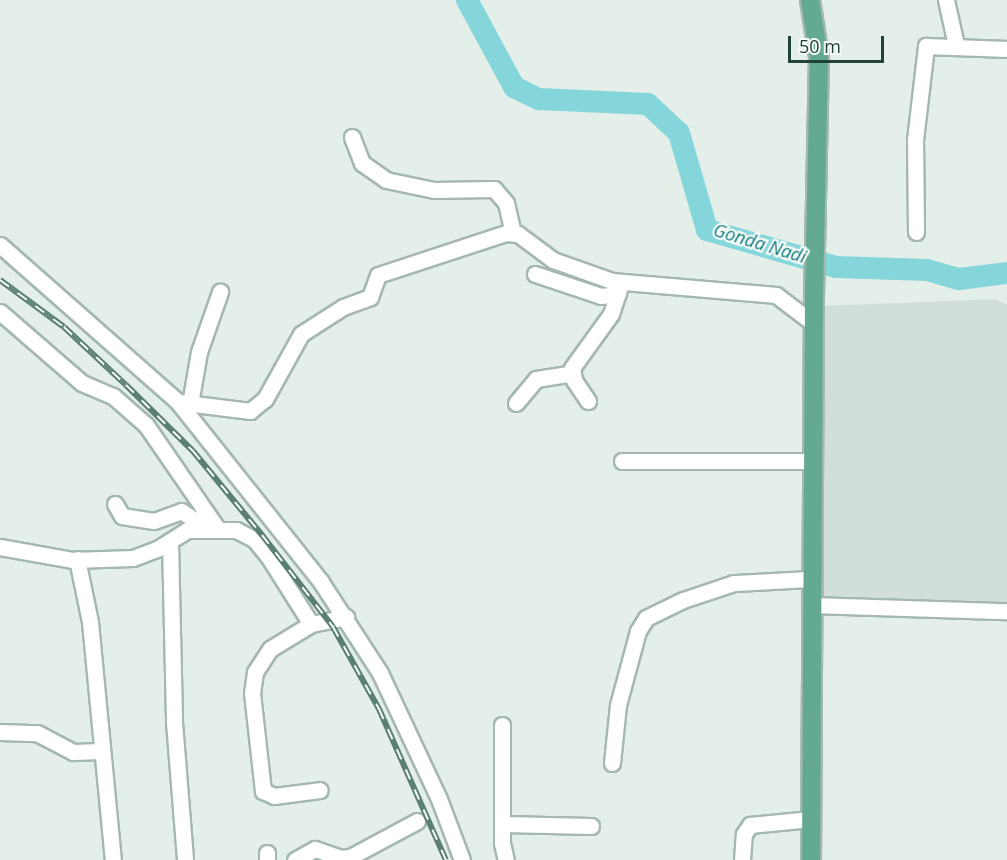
<!DOCTYPE html>
<html>
<head>
<meta charset="utf-8">
<style>
  body { margin:0 }
  #map { position:relative; width:1007px; height:860px; overflow:hidden; background:#e4efe9; font-family:"Open Sans",sans-serif }
  div>[style] { position:absolute }
  .built>* { inset:0; background:#d1dfd8 }
  .river>* { height:22px; margin:-11px; padding:0 11px; transform-origin:11px; border-radius:11px; background:#85d6da }
  .roads { filter:drop-shadow(2px 0 #a5b8b0) drop-shadow(-2px 0 #a5b8b0) drop-shadow(0 2px #a5b8b0) drop-shadow(0 -2px #a5b8b0) }
  .minor>* { height:15px; margin:-7.5px; padding:0 7.5px; transform-origin:7.5px; border-radius:7.5px; background:#fff }
  .major>* { height:18px; margin:-9px; padding:0 9px; transform-origin:9px; border-radius:9px; background:#63aa90 }
  .rail>* { height:6px; margin-top:-3px; transform-origin:0; background:repeating-linear-gradient(90deg,#f5fbf7 0 11px,#5b7f71 0 22px); box-sizing:border-box; border-block:2px solid #5b7f71 }
  span { translate:-50% -50%; white-space:nowrap; text-align:center; line-height:1.15; -webkit-text-stroke:4.5px #f5fbf7; paint-order:stroke }
  .water-label { font-size:18px; color:#127a82; font-style:italic }
  .scale { position:absolute; left:788px; top:36px; width:96px; height:27px; box-sizing:border-box; border:3px solid #204336; border-top:0; padding-left:8px; font-size:18px; line-height:21px; white-space:nowrap; color:#204336; -webkit-text-stroke:4px #f5fbf7; paint-order:stroke }
</style>
</head>
<body>
<div id="map">
  <div class="built">
    <div style="clip-path:polygon(995px 299px,1007px 305px,1007px 616px,824px 606px,823px 306px)"></div>
  </div>
  <div class="river">
    <div style="left:467px;top:0;width:99px;rotate:61.6deg"></div>
    <div style="left:514px;top:87px;width:28px;rotate:26deg"></div>
    <div style="left:539px;top:99px;width:109px;rotate:2.6deg"></div>
    <div style="left:648px;top:104px;width:42px;rotate:43.1deg"></div>
    <div style="left:679px;top:133px;width:101px;rotate:73.9deg"></div>
    <div style="left:707px;top:230px;width:134px;rotate:16deg"></div>
    <div style="left:836px;top:267px;width:91px;rotate:1.9deg"></div>
    <div style="left:927px;top:270px;width:33px;rotate:16deg"></div>
    <div style="left:959px;top:279px;width:48px;rotate:-7.1deg"></div>
  </div>
  <div class="roads">
    <div class="minor">
      <div style="left:946px;top:0;width:46px;rotate:77.5deg"></div>
      <div style="left:352px;top:137px;width:28px;rotate:69deg"></div>
      <div style="left:362px;top:163px;width:29px;rotate:35deg"></div>
      <div style="left:386px;top:180px;width:49px;rotate:11.8deg"></div>
      <div style="left:434px;top:190px;width:60px;rotate:-1deg"></div>
      <div style="left:494px;top:189px;width:18px;rotate:49deg"></div>
      <div style="left:506px;top:203px;width:31px;rotate:77deg"></div>
      <div style="left:916px;top:232px;width:92px;rotate:-90.6deg"></div>
      <div style="left:915px;top:140px;width:95px;rotate:-83.3deg"></div>
      <div style="left:926px;top:46px;width:81px;rotate:2.1deg"></div>
      <div style="left:0;top:245px;width:237px;rotate:41.4deg"></div>
      <div style="left:178px;top:402px;width:230px;rotate:51.5deg"></div>
      <div style="left:321px;top:582px;width:108px;rotate:57deg"></div>
      <div style="left:380px;top:673px;width:139px;rotate:64.9deg"></div>
      <div style="left:439px;top:799px;width:65px;rotate:69.3deg"></div>
      <div style="left:535px;top:274px;width:70px;rotate:18.4deg"></div>
      <div style="left:601px;top:296px;width:17px;rotate:-7deg"></div>
      <div style="left:0;top:312px;width:108px;rotate:40.9deg"></div>
      <div style="left:82px;top:383px;width:34px;rotate:23deg"></div>
      <div style="left:113px;top:396px;width:44px;rotate:41.3deg"></div>
      <div style="left:146px;top:425px;width:125px;rotate:55.4deg"></div>
      <div style="left:588px;top:401px;width:25px;rotate:-124deg"></div>
      <div style="left:574px;top:380px;width:12px;rotate:-99deg"></div>
      <div style="left:572px;top:368px;width:67px;rotate:-54.2deg"></div>
      <div style="left:611px;top:314px;width:33px;rotate:-72deg"></div>
      <div style="left:178px;top:402px;width:73px;rotate:7.1deg"></div>
      <div style="left:250px;top:411px;width:19px;rotate:-39deg"></div>
      <div style="left:265px;top:399px;width:74px;rotate:-61deg"></div>
      <div style="left:301px;top:334px;width:50px;rotate:-32.7deg"></div>
      <div style="left:343px;top:307px;width:29px;rotate:-20deg"></div>
      <div style="left:370px;top:297px;width:23px;rotate:-70deg"></div>
      <div style="left:378px;top:275px;width:135px;rotate:-18.2deg"></div>
      <div style="left:506px;top:233px;width:12px;rotate:5deg"></div>
      <div style="left:518px;top:234px;width:44px;rotate:36.6deg"></div>
      <div style="left:553px;top:260px;width:63px;rotate:19.6deg"></div>
      <div style="left:612px;top:281px;width:165px;rotate:4.9deg"></div>
      <div style="left:776px;top:295px;width:48px;rotate:37.3deg"></div>
      <div style="left:516px;top:403px;width:31px;rotate:-50deg"></div>
      <div style="left:536px;top:379px;width:36px;rotate:-9deg"></div>
      <div style="left:190px;top:404px;width:53px;rotate:-80.2deg"></div>
      <div style="left:199px;top:352px;width:64px;rotate:-70.7deg"></div>
      <div style="left:622px;top:461px;width:190px"></div>
      <div style="left:115px;top:504px;width:14px;rotate:60deg"></div>
      <div style="left:122px;top:516px;width:32px;rotate:9deg"></div>
      <div style="left:154px;top:521px;width:29px;rotate:-20deg"></div>
      <div style="left:181px;top:511px;width:30px;rotate:33deg"></div>
      <div style="left:170px;top:542px;width:180px;rotate:88.7deg"></div>
      <div style="left:174px;top:722px;width:138px;rotate:85.4deg"></div>
      <div style="left:0;top:547px;width:73px;rotate:10.2deg"></div>
      <div style="left:72px;top:560px;width:61px;rotate:-1.9deg"></div>
      <div style="left:133px;top:558px;width:26px;rotate:-21deg"></div>
      <div style="left:157px;top:549px;width:36px;rotate:-32deg"></div>
      <div style="left:187px;top:530px;width:49px"></div>
      <div style="left:236px;top:530px;width:20px;rotate:27deg"></div>
      <div style="left:254px;top:539px;width:22px;rotate:51deg"></div>
      <div style="left:268px;top:556px;width:80px;rotate:57.7deg"></div>
      <div style="left:311px;top:624px;width:36px;rotate:-11deg"></div>
      <div style="left:77px;top:559px;width:64px;rotate:78.3deg"></div>
      <div style="left:90px;top:622px;width:239px;rotate:84.5deg"></div>
      <div style="left:811px;top:605px;width:196px;rotate:1.8deg"></div>
      <div style="left:311px;top:624px;width:48px;rotate:148.6deg"></div>
      <div style="left:270px;top:649px;width:27px;rotate:123deg"></div>
      <div style="left:255px;top:672px;width:21px;rotate:98deg"></div>
      <div style="left:252px;top:693px;width:99px;rotate:83.6deg"></div>
      <div style="left:263px;top:791px;width:12px;rotate:24deg"></div>
      <div style="left:274px;top:796px;width:46px;rotate:-7.4deg"></div>
      <div style="left:502px;top:725px;width:118px;rotate:90deg"></div>
      <div style="left:502px;top:843px;width:17px;rotate:77deg"></div>
      <div style="left:0;top:732px;width:37px;rotate:2deg"></div>
      <div style="left:37px;top:733px;width:41px;rotate:27.8deg"></div>
      <div style="left:73px;top:752px;width:27px;rotate:-2deg"></div>
      <div style="left:612px;top:763px;width:58px;rotate:-84.1deg"></div>
      <div style="left:618px;top:705px;width:77px;rotate:-74.9deg"></div>
      <div style="left:638px;top:631px;width:15px;rotate:-58deg"></div>
      <div style="left:646px;top:618px;width:41px;rotate:-25.9deg"></div>
      <div style="left:683px;top:600px;width:54px;rotate:-18.4deg"></div>
      <div style="left:734px;top:583px;width:77px;rotate:-3deg"></div>
      <div style="left:503px;top:824px;width:88px;rotate:1.3deg"></div>
      <div style="left:267px;top:853px;width:7px;rotate:90deg"></div>
      <div style="left:295px;top:860px;width:23px;rotate:-29deg"></div>
      <div style="left:315px;top:849px;width:28px;rotate:19deg"></div>
      <div style="left:341px;top:858px;width:9px;rotate:-6deg"></div>
      <div style="left:350px;top:857px;width:76px;rotate:-28.2deg"></div>
      <div style="left:742px;top:860px;width:26px;rotate:-86deg"></div>
      <div style="left:744px;top:834px;width:11px;rotate:-56deg"></div>
      <div style="left:750px;top:825px;width:61px;rotate:-5.6deg"></div>
    </div>
    <div class="major">
      <div style="left:810px;top:0;width:58px;rotate:81deg"></div>
      <div style="left:819px;top:57px;width:237px;rotate:91.2deg"></div>
      <div style="left:814px;top:294px;width:566px;rotate:90.3deg"></div>
    </div>
  </div>
  <div class="rail">
    <div style="left:0;top:280px;width:79px;rotate:36.3deg"></div>
    <div style="left:64px;top:327px;width:85px;rotate:43.1deg"></div>
    <div style="left:126px;top:385px;width:94px;rotate:44.6deg"></div>
    <div style="left:193px;top:451px;width:109px;rotate:50.6deg"></div>
    <div style="left:262px;top:535px;width:116px;rotate:52.3deg"></div>
    <div style="left:333px;top:627px;width:94px;rotate:60.7deg"></div>
    <div style="left:379px;top:709px;width:165px;rotate:66.1deg"></div>
  </div>
  <div class="water-label">
    <span style="left:760px;top:243px;rotate:17deg">Gonda Nadi</span>
  </div>
  <div class="scale">50 m</div>
</div>
</body>
</html>
